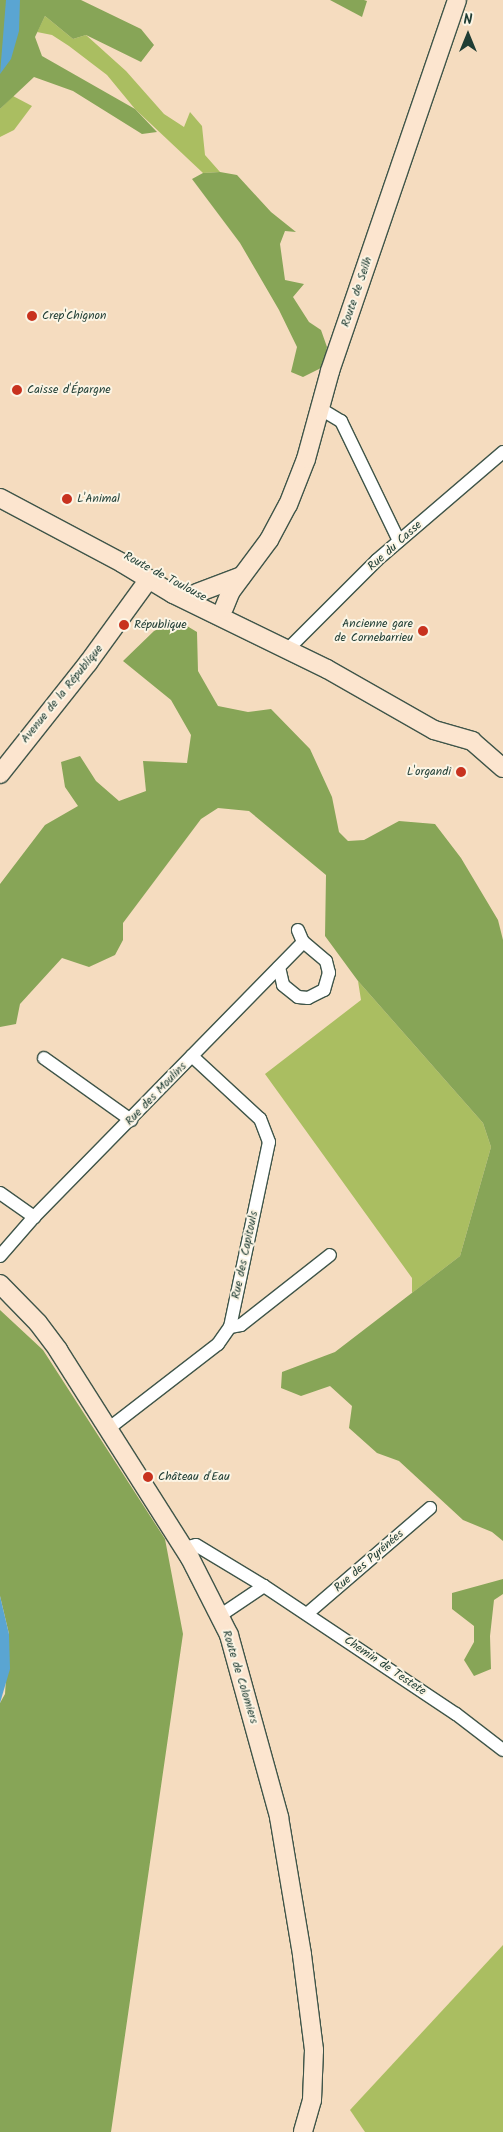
<!DOCTYPE html>
<html>
<head>
<meta charset="utf-8">
<style>
  body { margin:0 }
  #map { position:relative; width:503px; height:2132px; overflow:hidden; background:#f5dcbf; font-family:Kalam,sans-serif }
  div>[style] { position:absolute }
  .green>* { inset:0; background:#aabe61 }
  .forest>* { inset:0; background:#87a557 }
  .water>* { inset:0; background:#5aa5d2 }
  .roads { filter:drop-shadow(1px 0 #3f5549) drop-shadow(-1px 0 #3f5549) drop-shadow(0 1px #3f5549) drop-shadow(0 -1px #3f5549) }
  .street>* { height:12px; margin:-6px; padding:0 6px; transform-origin:6px; border-radius:6px; background:#fff }
  .secondary>* { height:18px; margin:-9px; padding:0 9px; transform-origin:9px; border-radius:9px; background:#fce5cf }
  .dots>* { width:14px; height:14px; translate:-50% -50%; box-sizing:border-box; border:2px solid #fcf5e5; border-radius:50% }
  span { translate:-50% -50%; white-space:nowrap; text-align:center; line-height:1.15; -webkit-text-stroke:4px #fcf5e5; paint-order:stroke }
  .street-label { font-size:12px; color:#1f3d34 }
  .poi-label { font-size:12px; color:#1f3d34 }
  .left { translate:0 -50%; text-align:left }
  .right { translate:-100% -50%; text-align:right }
  .north { position:absolute; left:443px; top:10px; width:50px; height:50px; -webkit-text-stroke:4px #fcf5e5; paint-order:stroke; rotate:0deg; font-size:14px; font-weight:700; line-height:20px; text-align:center; color:#1f3d34 }
  .north::after { content:''; display:block; margin:auto; width:18px; height:22px; background:#1f3d34; clip-path:polygon(50% 0,100% 100%,50% 72%,0 100%) }
</style>
</head>
<body>
<div id="map">
  <div class="green">
    <div style="clip-path:polygon(45px 16px,73px 39px,86px 35px,126px 71px,164px 114px,184px 127px,190px 112px,202px 126px,205px 155px,220px 172px,203px 173px,135px 109px,107px 75px,69px 46px,52px 35px,37px 32px)"></div>
    <div style="clip-path:polygon(13px 96px,32px 106px,14px 130px,0 137px,0 109px)"></div>
    <div style="clip-path:polygon(358px 981px,483px 1123px,491px 1147px,460px 1256px,412px 1293px,412px 1278px,265px 1074px,361px 1000px)"></div>
    <div style="clip-path:polygon(503px 1945px,503px 2132px,365px 2132px,350px 2110px)"></div>
  </div>
  <div class="forest">
    <div style="clip-path:polygon(0 0,81px 0,141px 29px,154px 45px,141px 62px,86px 35px,73px 39px,45px 16px,35px 37px,42px 56px,135px 109px,157px 132px,142px 134px,73px 91px,34px 77px,0 109px)"></div>
    <div style="clip-path:polygon(330px 0,364px 0,367px 1px,362px 17px)"></div>
    <div style="clip-path:polygon(220px 172px,237px 175px,271px 212px,296px 232px,285px 231px,280px 244px,285px 280px,304px 284px,293px 297px,309px 322px,321px 330px,327px 347px,323px 367px,303px 377px,291px 372px,297px 347px,279px 310px,240px 243px,192px 179px,203px 173px)"></div>
    <div style="clip-path:polygon(177px 620px,197px 632px,198px 671px,218px 706px,248px 712px,271px 709px,310px 749px,332px 797px,339px 832px,348px 841px,364px 840px,399px 821px,435px 824px,461px 858px,498px 920px,503px 940px,503px 1541px,492px 1532px,463px 1520px,399px 1461px,377px 1453px,349px 1428px,352px 1406px,330px 1386px,301px 1396px,281px 1388px,282px 1372px,335px 1352px,460px 1256px,491px 1147px,483px 1123px,358px 981px,325px 936px,326px 875px,249px 811px,218px 808px,201px 819px,123px 923px,123px 940px,115px 955px,89px 967px,62px 958px,20px 1004px,16px 1024px,0 1027px,0 884px,45px 825px,78px 806px,65px 787px,61px 762px,80px 756px,96px 781px,119px 801px,146px 791px,143px 761px,187px 763px,191px 735px,171px 700px,123px 661px,154px 631px)"></div>
    <div style="clip-path:polygon(0 1310px,43px 1350px,165px 1539px,183px 1634px,111px 2132px,0 2132px,0 1703px,5px 1694px,9px 1634px,0 1596px)"></div>
    <div style="clip-path:polygon(503px 1579px,503px 1594px,494px 1600px,490px 1636px,491px 1669px,474px 1676px,464px 1660px,474px 1642px,474px 1626px,452px 1609px,452px 1593px)"></div>
  </div>
  <div class="water">
    <div style="clip-path:polygon(6px 0,20px 0,19px 31px,11px 59px,0 74px)"></div>
    <div style="clip-path:polygon(0 1596px,9px 1634px,10px 1669px,0 1703px)"></div>
  </div>
  <div class="roads">
    <div class="street">
      <div style="left:319px;top:408px;width:26px;rotate:31deg"></div>
      <div style="left:341px;top:421px;width:133px;rotate:64.2deg"></div>
      <div style="left:292px;top:645px;width:120px;rotate:-45deg"></div>
      <div style="left:377px;top:560px;width:166px;rotate:-40.6deg"></div>
      <div style="left:279px;top:967px;width:18px;rotate:77deg"></div>
      <div style="left:283px;top:985px;width:19px;rotate:39deg"></div>
      <div style="left:298px;top:997px;width:10px;rotate:6deg"></div>
      <div style="left:308px;top:998px;width:18px;rotate:-27deg"></div>
      <div style="left:324px;top:990px;width:18px;rotate:-74deg"></div>
      <div style="left:329px;top:973px;width:12px;rotate:-104deg"></div>
      <div style="left:326px;top:961px;width:30px;rotate:-140deg"></div>
      <div style="left:44px;top:1058px;width:107px;rotate:35.5deg"></div>
      <div style="left:0;top:1193px;width:42px;rotate:35.2deg"></div>
      <div style="left:0;top:1256px;width:52px;rotate:-48.9deg"></div>
      <div style="left:34px;top:1217px;width:385px;rotate:-45.6deg"></div>
      <div style="left:303px;top:942px;width:13px;rotate:-113deg"></div>
      <div style="left:230px;top:1327px;width:11px;rotate:-10deg"></div>
      <div style="left:241px;top:1325px;width:113px;rotate:-38.2deg"></div>
      <div style="left:108px;top:1429px;width:139px;rotate:-37.7deg"></div>
      <div style="left:218px;top:1344px;width:21px;rotate:-55deg"></div>
      <div style="left:230px;top:1327px;width:189px;rotate:-78.1deg"></div>
      <div style="left:269px;top:1142px;width:25px;rotate:-111deg"></div>
      <div style="left:260px;top:1119px;width:93px;rotate:-137.2deg"></div>
      <div style="left:184px;top:1548px;width:12px;rotate:-14deg"></div>
      <div style="left:196px;top:1545px;width:79px;rotate:31.1deg"></div>
      <div style="left:264px;top:1586px;width:52px;rotate:146deg"></div>
      <div style="left:264px;top:1586px;width:231px;rotate:33.7deg"></div>
      <div style="left:456px;top:1714px;width:59px;rotate:37.5deg"></div>
      <div style="left:308px;top:1613px;width:161px;rotate:-40.7deg"></div>
    </div>
    <div class="secondary">
      <div style="left:0;top:498px;width:138px;rotate:28deg"></div>
      <div style="left:122px;top:563px;width:60px;rotate:31.3deg"></div>
      <div style="left:173px;top:594px;width:171px;rotate:26deg"></div>
      <div style="left:327px;top:669px;width:123px;rotate:29.7deg"></div>
      <div style="left:434px;top:730px;width:40px;rotate:16deg"></div>
      <div style="left:472px;top:741px;width:41px;rotate:41.1deg"></div>
      <div style="left:197px;top:593px;width:48px;rotate:-20.7deg"></div>
      <div style="left:224px;top:608px;width:18px;rotate:-68deg"></div>
      <div style="left:231px;top:591px;width:64px;rotate:-53.3deg"></div>
      <div style="left:269px;top:540px;width:40px;rotate:-62deg"></div>
      <div style="left:288px;top:505px;width:49px;rotate:-68.6deg"></div>
      <div style="left:306px;top:459px;width:91px;rotate:-74.7deg"></div>
      <div style="left:330px;top:371px;width:392px;rotate:-71.1deg"></div>
      <div style="left:0;top:774px;width:142px;rotate:-51.6deg"></div>
      <div style="left:88px;top:663px;width:104px;rotate:-54deg"></div>
      <div style="left:0;top:1284px;width:54px;rotate:45.7deg"></div>
      <div style="left:38px;top:1323px;width:34px;rotate:53deg"></div>
      <div style="left:58px;top:1350px;width:246px;rotate:57.6deg"></div>
      <div style="left:190px;top:1558px;width:86px;rotate:63.1deg"></div>
      <div style="left:229px;top:1635px;width:189px;rotate:74.6deg"></div>
      <div style="left:279px;top:1817px;width:140px;rotate:80.5deg"></div>
      <div style="left:302px;top:1955px;width:96px;rotate:82.8deg"></div>
      <div style="left:314px;top:2050px;width:50px;rotate:92.3deg"></div>
      <div style="left:312px;top:2100px;width:33px;rotate:106deg"></div>
    </div>
  </div>
  <div class="dots">
    <div style="left:32px;top:316px;background:#c8321e"></div>
    <div style="left:17px;top:390px;background:#c8321e"></div>
    <div style="left:67px;top:499px;background:#c8321e"></div>
    <div style="left:124px;top:625px;background:#c8321e"></div>
    <div style="left:423px;top:631px;background:#c8321e"></div>
    <div style="left:461px;top:772px;background:#c8321e"></div>
    <div style="left:148px;top:1477px;background:#c8321e"></div>
  </div>
  <div class="street-label">
    <span style="left:357px;top:292px;rotate:-71deg">Route de Seilh</span>
    <span style="left:395px;top:546px;rotate:-42deg">Rue du Casse</span>
    <span style="left:165px;top:577px;rotate:28deg">Route de Toulouse</span>
    <span style="left:62px;top:694px;rotate:-51deg">Avenue de la République</span>
    <span style="left:156px;top:1094px;rotate:-46deg">Rue des Moulins</span>
    <span style="left:245px;top:1255px;rotate:-78deg">Rue des Capitouls</span>
    <span style="left:369px;top:1561px;rotate:-41deg">Rue des Pyrénées</span>
    <span style="left:385px;top:1666px;rotate:34deg">Chemin de Testete</span>
    <span style="left:240px;top:1677px;rotate:73deg">Route de Colomiers</span>
  </div>
  <div class="poi-label">
    <span class="left" style="left:42px;top:316px">Crep'Chignon</span>
    <span class="left" style="left:27px;top:390px">Caisse d'Épargne</span>
    <span class="left" style="left:77px;top:499px">L'Animal</span>
    <span class="right" style="left:413px;top:631px">Ancienne gare<br>de Cornebarrieu</span>
    <span class="left" style="left:134px;top:625px">République</span>
    <span class="right" style="left:451px;top:772px">L'organdi</span>
    <span class="left" style="left:158px;top:1477px">Château d'Eau</span>
  </div>
  <div class="north">N</div>
</div>
</body>
</html>
